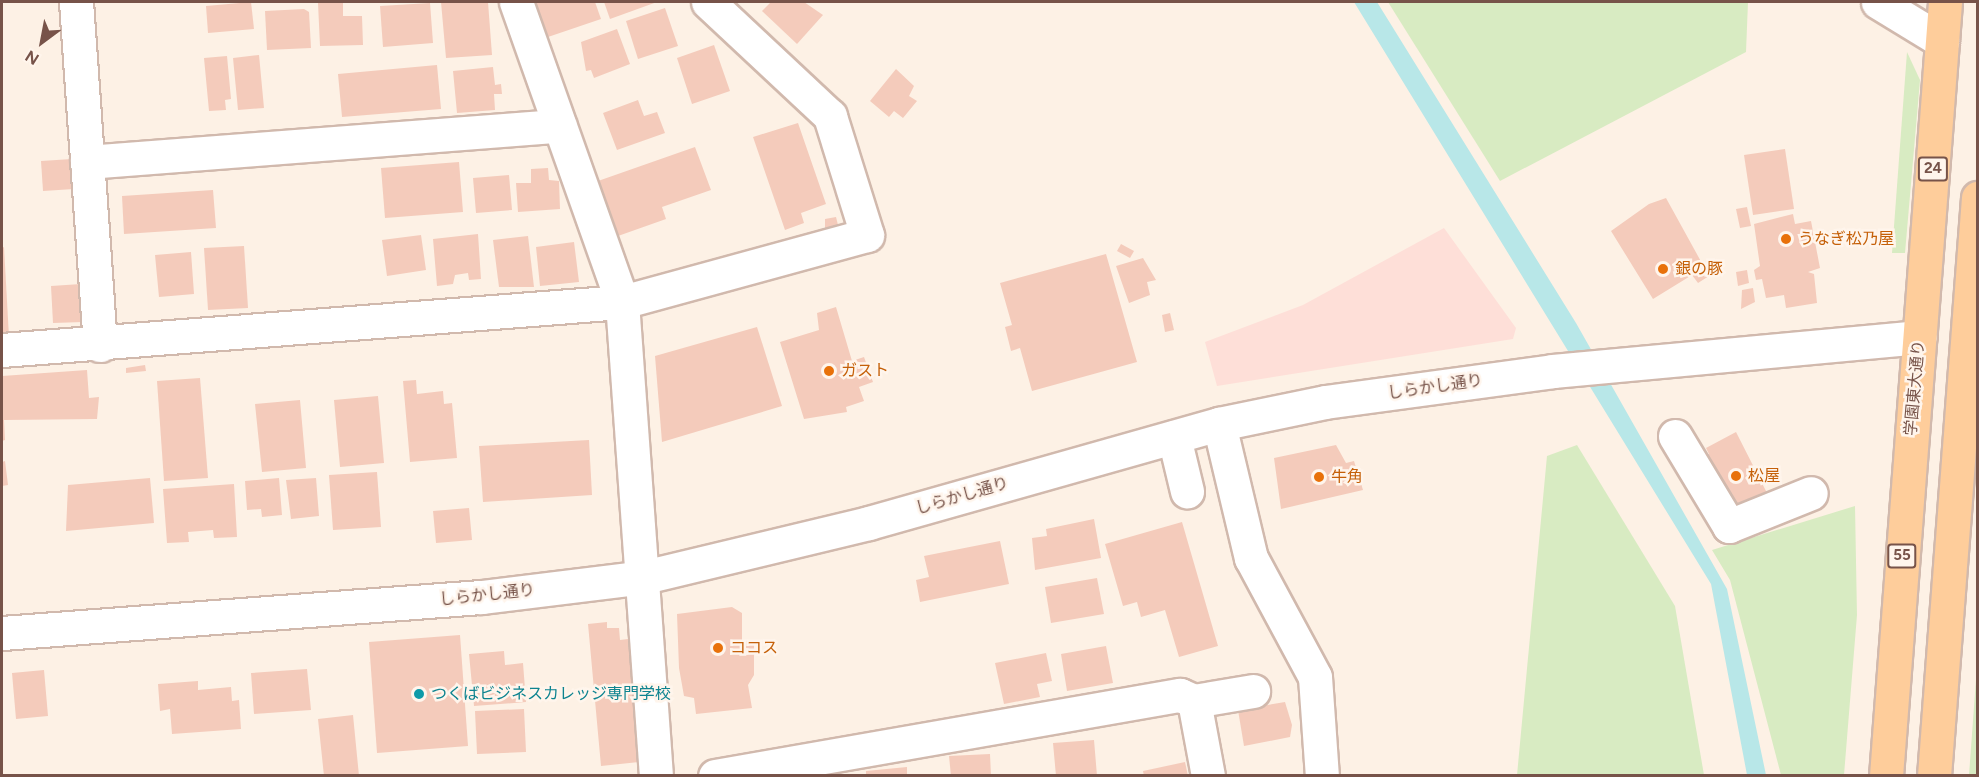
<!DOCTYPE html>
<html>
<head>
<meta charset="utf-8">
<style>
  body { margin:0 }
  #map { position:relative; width:1979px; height:777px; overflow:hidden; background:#fdf1e5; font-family:Figtree,"Noto Sans JP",sans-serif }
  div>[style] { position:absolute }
  .commercial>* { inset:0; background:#fedfd8 }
  .green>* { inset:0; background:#d8ebc2 }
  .water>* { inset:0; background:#b8e7e8 }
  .building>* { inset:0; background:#f4cbbb }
  .roads { filter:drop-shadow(2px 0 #d1b9ad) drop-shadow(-2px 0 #d1b9ad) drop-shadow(0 2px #d1b9ad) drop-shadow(0 -2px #d1b9ad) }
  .minor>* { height:33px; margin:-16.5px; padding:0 16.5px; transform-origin:16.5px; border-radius:16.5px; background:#fff }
  .major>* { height:33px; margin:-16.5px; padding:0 16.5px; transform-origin:16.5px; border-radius:16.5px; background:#fecd9b }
  .dots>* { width:16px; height:16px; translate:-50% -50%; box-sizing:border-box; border:3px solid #fff5ec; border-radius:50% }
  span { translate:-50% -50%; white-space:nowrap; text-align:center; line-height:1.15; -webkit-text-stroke:5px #fff5ec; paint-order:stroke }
  .shield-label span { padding:2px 4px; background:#fff5ec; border:2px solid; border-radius:4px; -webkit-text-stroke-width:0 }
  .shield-label { font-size:15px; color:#775349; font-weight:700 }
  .food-label { font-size:16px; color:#c56008 }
  .left { translate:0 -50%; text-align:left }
  .street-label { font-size:16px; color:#775349 }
  .culture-label { font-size:16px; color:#0d838f }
  .frame { position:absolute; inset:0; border:3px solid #775349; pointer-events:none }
  .north { position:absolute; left:12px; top:12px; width:60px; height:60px; -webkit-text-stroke:4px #fff5ec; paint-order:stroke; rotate:212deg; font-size:16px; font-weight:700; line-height:24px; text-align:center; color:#775349 }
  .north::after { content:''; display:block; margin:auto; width:21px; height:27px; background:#775349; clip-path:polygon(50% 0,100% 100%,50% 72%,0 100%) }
</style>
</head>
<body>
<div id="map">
  <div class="commercial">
    <div style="clip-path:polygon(1444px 228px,1516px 328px,1513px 339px,1217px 386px,1205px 342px,1303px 305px)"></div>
  </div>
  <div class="green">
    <div style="clip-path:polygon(1388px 2px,1748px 2px,1746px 52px,1500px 181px)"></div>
    <div style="clip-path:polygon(1907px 52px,1920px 80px,1905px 253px,1892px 253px)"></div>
    <div style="clip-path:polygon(1577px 445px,1675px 606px,1704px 775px,1517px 775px,1547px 456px)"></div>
    <div style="clip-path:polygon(1855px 506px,1857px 615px,1844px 775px,1781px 775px,1730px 580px,1712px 550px)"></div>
    <div style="clip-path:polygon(1977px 666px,1977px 775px,1969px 775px)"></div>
  </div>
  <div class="water">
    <div style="clip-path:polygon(1354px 2px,1377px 2px,1576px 323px,1727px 589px,1766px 775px,1747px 775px,1711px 584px)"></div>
  </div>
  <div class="building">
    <div style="clip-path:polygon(251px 2px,254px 29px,208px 33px,206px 6px)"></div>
    <div style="clip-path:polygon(343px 2px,343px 16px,362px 16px,363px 45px,320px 46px,318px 3px)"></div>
    <div style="clip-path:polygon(441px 2px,488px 2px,492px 55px,446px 58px)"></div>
    <div style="clip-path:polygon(536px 2px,595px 2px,601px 19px,548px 37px)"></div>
    <div style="clip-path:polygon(604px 2px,657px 2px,610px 19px)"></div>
    <div style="clip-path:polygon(771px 2px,804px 2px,823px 15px,797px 44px,762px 11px)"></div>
    <div style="clip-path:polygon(430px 3px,433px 43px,383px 47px,380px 6px)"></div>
    <div style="clip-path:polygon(665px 8px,678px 46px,638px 59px,626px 21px)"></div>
    <div style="clip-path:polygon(304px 9px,309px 12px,311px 48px,267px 50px,265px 11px)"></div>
    <div style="clip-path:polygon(617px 29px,630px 64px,594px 78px,591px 70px,586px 71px,581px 42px)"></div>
    <div style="clip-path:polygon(714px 45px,730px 91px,692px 104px,677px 58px)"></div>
    <div style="clip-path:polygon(259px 55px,264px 108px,238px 110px,233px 58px)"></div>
    <div style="clip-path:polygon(227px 56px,231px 99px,225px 100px,226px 110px,209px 111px,204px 58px)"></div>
    <div style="clip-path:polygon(437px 65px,441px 109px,342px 117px,338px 74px)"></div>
    <div style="clip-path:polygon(493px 67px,495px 85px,501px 84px,502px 94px,494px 94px,495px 110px,457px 113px,453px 71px)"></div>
    <div style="clip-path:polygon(896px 69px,914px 86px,909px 96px,917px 101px,903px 118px,894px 111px,889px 117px,870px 101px)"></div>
    <div style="clip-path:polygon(638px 100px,644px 116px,657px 112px,665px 133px,617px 150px,603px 113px)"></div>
    <div style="clip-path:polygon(798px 123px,826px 204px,801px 213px,804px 223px,785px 230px,753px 137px)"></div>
    <div style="clip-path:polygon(695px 147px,711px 190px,662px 207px,666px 219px,618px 236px,598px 181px)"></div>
    <div style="clip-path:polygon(1785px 149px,1794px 209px,1753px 215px,1744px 155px)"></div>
    <div style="clip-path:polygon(72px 159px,74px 189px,43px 191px,41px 161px)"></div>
    <div style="clip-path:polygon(459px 162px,463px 212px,385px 218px,381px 168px)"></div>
    <div style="clip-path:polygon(548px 168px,549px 180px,559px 181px,560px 209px,518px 212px,516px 183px,531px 183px,531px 169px)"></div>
    <div style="clip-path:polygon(509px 175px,512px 210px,476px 213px,473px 178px)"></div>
    <div style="clip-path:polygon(213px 190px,216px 228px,124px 234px,122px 196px)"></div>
    <div style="clip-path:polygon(1666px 198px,1709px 276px,1698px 283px,1692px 275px,1653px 299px,1611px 231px,1649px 204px)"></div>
    <div style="clip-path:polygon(1747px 207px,1751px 226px,1740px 228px,1736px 209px)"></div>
    <div style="clip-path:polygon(1793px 214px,1795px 224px,1811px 221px,1820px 268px,1808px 272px,1814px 274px,1817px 303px,1786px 308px,1784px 295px,1766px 298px,1762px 279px,1756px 280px,1754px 270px,1760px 266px,1754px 224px)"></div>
    <div style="clip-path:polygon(836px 217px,838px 225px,825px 228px,825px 219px)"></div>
    <div style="clip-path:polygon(478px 234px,481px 279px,469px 280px,468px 273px,455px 275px,453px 284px,437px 286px,433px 239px)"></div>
    <div style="clip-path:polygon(421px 235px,426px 270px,387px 276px,382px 240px)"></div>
    <div style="clip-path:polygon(528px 236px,534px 287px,499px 287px,493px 240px)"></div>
    <div style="clip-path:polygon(574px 242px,579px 282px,540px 286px,536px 247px)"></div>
    <div style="clip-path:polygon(1121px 244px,1134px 251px,1130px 258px,1117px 251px)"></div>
    <div style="clip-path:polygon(244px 246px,248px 308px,208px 310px,204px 248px)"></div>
    <div style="clip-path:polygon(4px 247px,9px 337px,2px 337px,2px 248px)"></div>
    <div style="clip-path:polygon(191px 252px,194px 294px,159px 297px,155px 255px)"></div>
    <div style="clip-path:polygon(1106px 254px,1137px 362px,1032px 391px,1020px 348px,1011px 351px,1005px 327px,1012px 325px,1000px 283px)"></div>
    <div style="clip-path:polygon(1143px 258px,1156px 280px,1147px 282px,1150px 295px,1129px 303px,1116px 266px)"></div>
    <div style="clip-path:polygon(1747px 270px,1749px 283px,1738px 286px,1736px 272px)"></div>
    <div style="clip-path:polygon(81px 284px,83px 322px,53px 323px,51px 286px)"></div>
    <div style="clip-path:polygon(1753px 288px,1755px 302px,1741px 309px,1742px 290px)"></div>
    <div style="clip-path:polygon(836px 307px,852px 361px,864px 357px,873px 382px,859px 387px,864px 401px,846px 407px,847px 412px,804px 419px,780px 342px,819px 330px,817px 313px)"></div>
    <div style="clip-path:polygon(1170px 313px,1174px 330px,1165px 332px,1162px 315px)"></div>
    <div style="clip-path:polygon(757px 327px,782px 406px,662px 442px,655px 356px)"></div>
    <div style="clip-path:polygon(145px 365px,146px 371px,126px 373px,126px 368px)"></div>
    <div style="clip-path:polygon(87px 370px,89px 398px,99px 397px,97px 419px,4px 420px,5px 440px,2px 441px,2px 376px)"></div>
    <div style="clip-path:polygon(200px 378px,208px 478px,164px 481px,157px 381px)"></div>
    <div style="clip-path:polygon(416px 380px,417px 394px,443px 391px,444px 404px,452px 403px,457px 458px,410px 462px,403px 381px)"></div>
    <div style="clip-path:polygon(378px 396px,384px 463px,340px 467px,334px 400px)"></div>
    <div style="clip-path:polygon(300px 400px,306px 468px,262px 472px,255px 404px)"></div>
    <div style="clip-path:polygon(1736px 432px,1767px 493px,1734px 512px,1703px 456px,1709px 454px,1706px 448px)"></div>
    <div style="clip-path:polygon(589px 440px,592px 495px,483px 502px,479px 446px)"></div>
    <div style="clip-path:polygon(1336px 445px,1346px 463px,1354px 461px,1363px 490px,1281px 509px,1274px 458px)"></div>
    <div style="clip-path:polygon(5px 461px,8px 485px,2px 486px,2px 462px)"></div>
    <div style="clip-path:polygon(377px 472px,381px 527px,333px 530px,329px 475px)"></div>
    <div style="clip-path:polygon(150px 478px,154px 523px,66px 531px,68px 485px)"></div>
    <div style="clip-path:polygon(279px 478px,282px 515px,262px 517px,261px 509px,247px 510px,245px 481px)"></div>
    <div style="clip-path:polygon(316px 478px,319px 516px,291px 519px,286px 480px)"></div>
    <div style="clip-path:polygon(234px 484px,237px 537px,214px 538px,213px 530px,188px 532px,189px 542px,167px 543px,163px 489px)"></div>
    <div style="clip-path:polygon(469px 508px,472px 540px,436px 543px,433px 511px)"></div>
    <div style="clip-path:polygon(1094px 519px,1101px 558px,1035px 570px,1032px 538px,1047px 536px,1046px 529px)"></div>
    <div style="clip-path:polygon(1182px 522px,1218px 646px,1179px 657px,1165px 610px,1141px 617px,1137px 602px,1123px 606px,1105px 544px)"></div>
    <div style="clip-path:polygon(1000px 541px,1009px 584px,920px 602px,916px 580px,929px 577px,924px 556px)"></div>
    <div style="clip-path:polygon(1097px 578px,1104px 614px,1051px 623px,1045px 587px)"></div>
    <div style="clip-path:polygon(732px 607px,742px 613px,742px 641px,754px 640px,754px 675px,748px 685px,752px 708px,696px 714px,694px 698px,684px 696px,679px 668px,677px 614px)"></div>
    <div style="clip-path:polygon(607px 622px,607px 628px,619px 628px,620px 640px,628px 639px,639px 762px,601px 766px,588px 624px)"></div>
    <div style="clip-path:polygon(460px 635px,468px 746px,377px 753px,369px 642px)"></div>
    <div style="clip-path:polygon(1106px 646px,1113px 683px,1067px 691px,1061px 654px)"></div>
    <div style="clip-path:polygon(504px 651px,505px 665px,523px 663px,526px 702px,474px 706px,469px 654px)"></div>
    <div style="clip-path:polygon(1046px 653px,1052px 681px,1037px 684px,1040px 697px,1004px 704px,995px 663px)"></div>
    <div style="clip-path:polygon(307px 669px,311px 710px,254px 714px,251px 673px)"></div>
    <div style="clip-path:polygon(44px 670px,48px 716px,16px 719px,12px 673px)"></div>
    <div style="clip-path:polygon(198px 681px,198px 690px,231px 687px,232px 701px,239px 700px,241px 729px,172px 734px,170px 709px,160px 711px,158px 684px)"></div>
    <div style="clip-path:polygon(1285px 702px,1292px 725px,1290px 737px,1244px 746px,1238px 710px)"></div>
    <div style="clip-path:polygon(524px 709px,526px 752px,477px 754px,475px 711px)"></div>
    <div style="clip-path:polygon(353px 715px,359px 776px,324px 776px,318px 719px)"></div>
    <div style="clip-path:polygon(1094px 740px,1097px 776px,1056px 776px,1053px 743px)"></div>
    <div style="clip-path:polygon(990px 754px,991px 776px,951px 776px,949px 756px)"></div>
    <div style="clip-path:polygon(1185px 762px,1188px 776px,1144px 776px,1143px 771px)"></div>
    <div style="clip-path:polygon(907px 767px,907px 776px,866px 776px,866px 771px)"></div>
  </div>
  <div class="roads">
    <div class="minor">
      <div style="left:76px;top:2px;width:344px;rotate:86deg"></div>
      <div style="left:516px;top:2px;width:318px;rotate:70.5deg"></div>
      <div style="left:622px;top:302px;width:475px;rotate:85.9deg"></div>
      <div style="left:1878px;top:2px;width:75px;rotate:31.4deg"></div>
      <div style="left:87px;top:162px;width:474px;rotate:-4.4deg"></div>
      <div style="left:2px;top:350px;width:622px;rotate:-4.43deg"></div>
      <div style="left:622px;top:302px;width:254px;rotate:-15.3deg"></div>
      <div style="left:867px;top:235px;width:125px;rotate:-107.3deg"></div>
      <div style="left:830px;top:116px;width:167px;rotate:-136.9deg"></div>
      <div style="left:1219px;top:424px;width:138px;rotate:76.6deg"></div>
      <div style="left:1251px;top:558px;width:135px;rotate:61.7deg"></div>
      <div style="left:1315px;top:677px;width:99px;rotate:86deg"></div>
      <div style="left:1675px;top:436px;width:105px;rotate:59deg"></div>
      <div style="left:1729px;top:526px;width:88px;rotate:-21.9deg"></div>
      <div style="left:1174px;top:437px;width:56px;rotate:76.5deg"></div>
      <div style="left:2px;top:633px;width:480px;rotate:-4.3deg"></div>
      <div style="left:481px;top:597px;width:164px;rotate:-7deg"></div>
      <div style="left:644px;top:577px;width:231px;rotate:-13.5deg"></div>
      <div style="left:869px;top:523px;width:364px;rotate:-15.8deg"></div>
      <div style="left:1219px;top:424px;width:108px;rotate:-11.7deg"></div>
      <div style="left:1325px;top:402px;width:230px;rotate:-7.7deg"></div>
      <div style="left:1553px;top:371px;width:368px;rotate:-5.3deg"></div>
      <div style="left:1194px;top:701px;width:76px;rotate:79.4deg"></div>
      <div style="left:715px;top:776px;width:472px;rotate:-9.9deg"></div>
      <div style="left:1180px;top:695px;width:15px;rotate:23deg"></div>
      <div style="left:1194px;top:701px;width:60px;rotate:-9.6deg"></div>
    </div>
    <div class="major">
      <div style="left:1886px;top:776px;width:776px;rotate:-85.64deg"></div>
      <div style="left:1934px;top:776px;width:580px;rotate:-85.65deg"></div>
    </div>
  </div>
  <div class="dots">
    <div style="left:1786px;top:239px;background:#e8710a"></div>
    <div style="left:1663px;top:269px;background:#e8710a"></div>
    <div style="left:829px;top:371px;background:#e8710a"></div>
    <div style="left:1736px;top:476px;background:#e8710a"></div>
    <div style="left:1319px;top:477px;background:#e8710a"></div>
    <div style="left:718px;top:648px;background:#e8710a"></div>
    <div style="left:419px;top:694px;background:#0f9aa8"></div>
  </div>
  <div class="shield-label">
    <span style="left:1933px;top:169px">24</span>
    <span style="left:1902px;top:556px">55</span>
  </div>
  <div class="food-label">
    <span class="left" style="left:1798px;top:239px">うなぎ松乃屋</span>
    <span class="left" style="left:1675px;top:269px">銀の豚</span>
    <span class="left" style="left:841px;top:371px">ガスト</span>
    <span class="left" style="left:1748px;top:476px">松屋</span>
    <span class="left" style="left:1331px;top:477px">牛角</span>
    <span class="left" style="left:730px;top:648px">ココス</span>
  </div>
  <div class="street-label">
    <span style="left:1435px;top:387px;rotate:-8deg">しらかし通り</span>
    <span style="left:1915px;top:388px;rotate:-85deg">学園東大通り</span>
    <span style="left:962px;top:496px;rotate:-16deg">しらかし通り</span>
    <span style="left:487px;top:595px;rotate:-6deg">しらかし通り</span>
  </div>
  <div class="culture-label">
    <span class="left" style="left:431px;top:694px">つくばビジネスカレッジ専門学校</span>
  </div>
  <div class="frame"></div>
  <div class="north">N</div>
</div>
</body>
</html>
